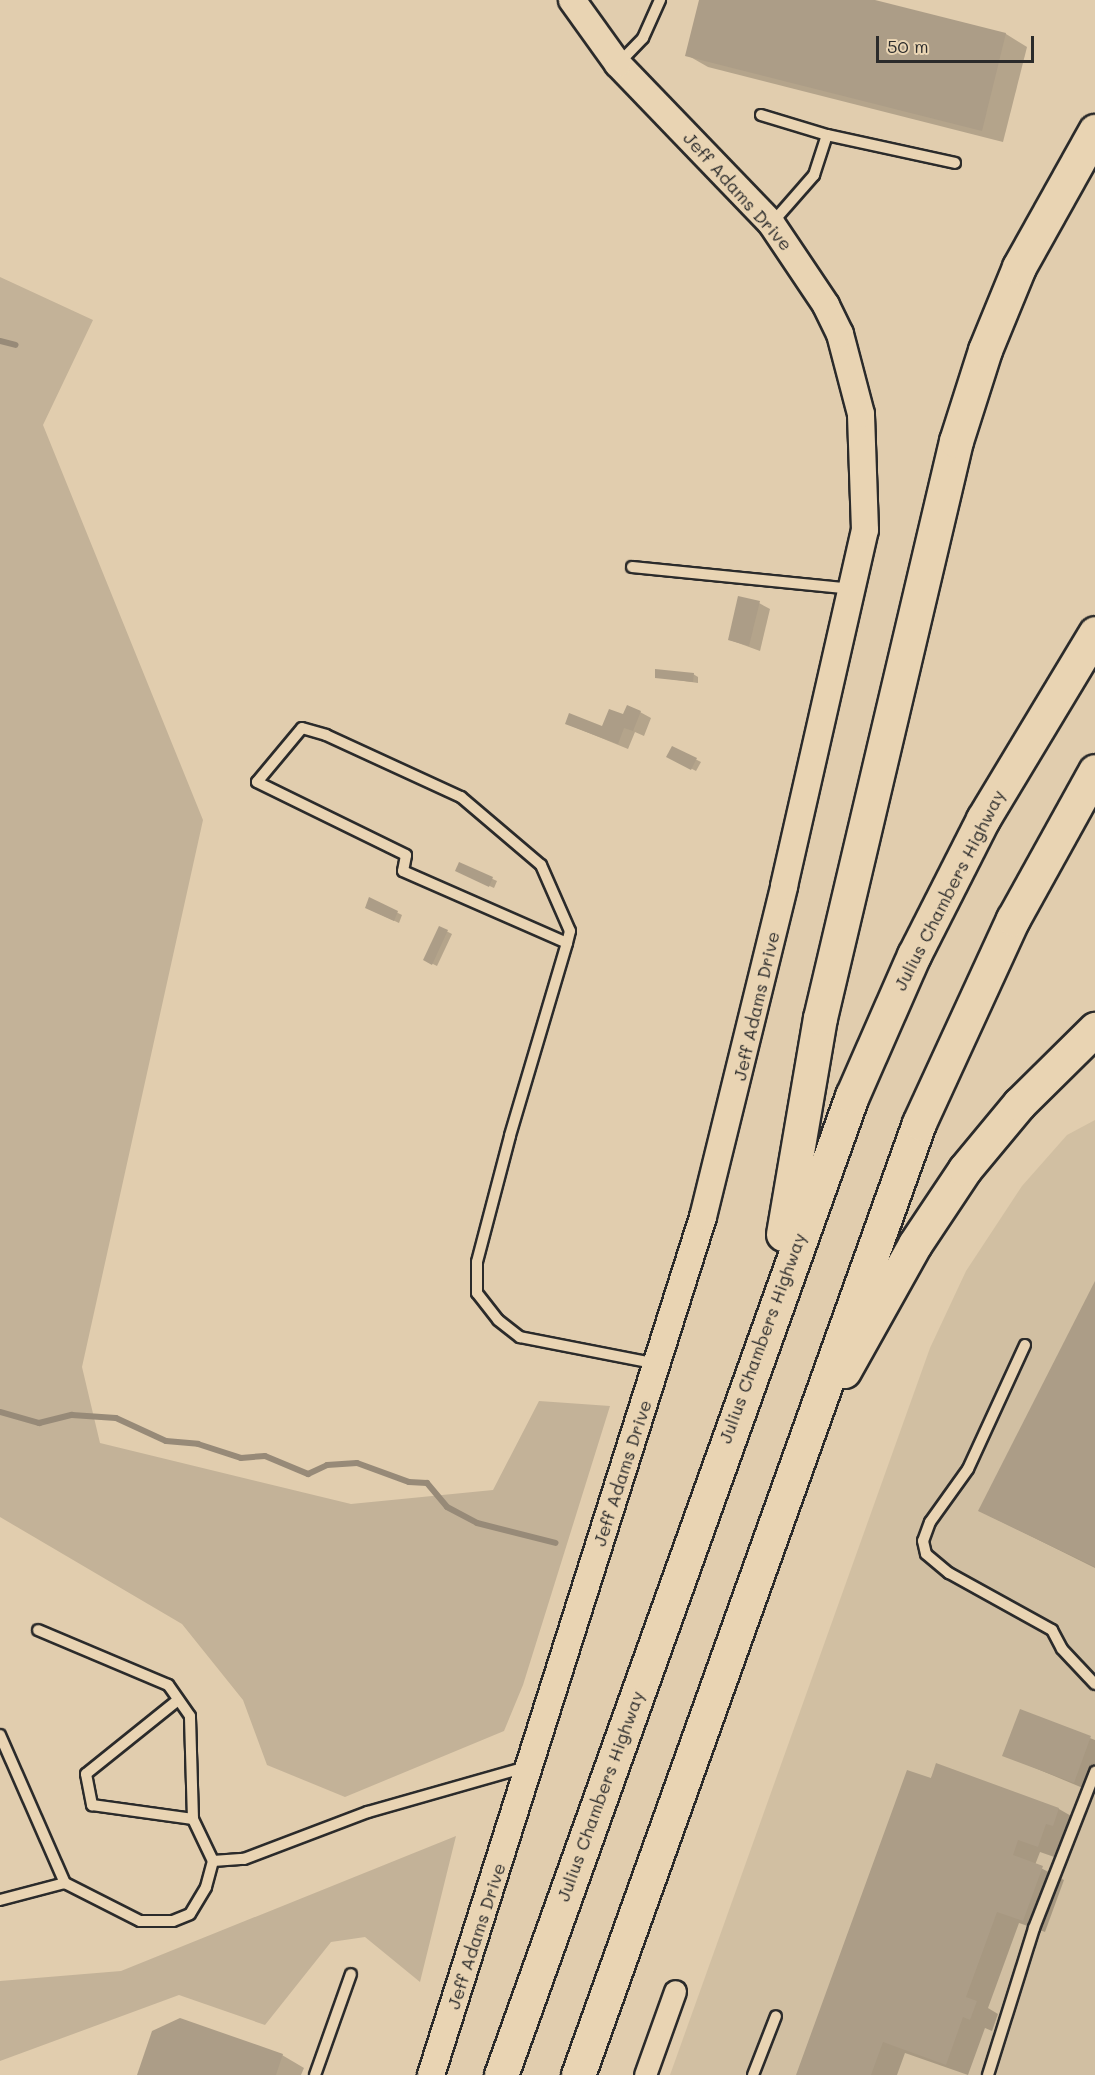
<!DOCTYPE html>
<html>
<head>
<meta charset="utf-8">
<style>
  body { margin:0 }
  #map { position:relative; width:1095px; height:2075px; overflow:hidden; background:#e1cdae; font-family:Mali,sans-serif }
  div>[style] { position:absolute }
  .built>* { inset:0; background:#d1bfa2 }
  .green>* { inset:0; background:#c3b298 }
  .shadow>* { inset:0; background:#0003 }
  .stream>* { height:6px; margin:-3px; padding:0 3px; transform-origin:3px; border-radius:3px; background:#978a78 }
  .building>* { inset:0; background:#ac9d87 }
  .roads { filter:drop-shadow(2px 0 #2b2b2b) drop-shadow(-2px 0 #2b2b2b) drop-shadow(0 2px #2b2b2b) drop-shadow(0 -2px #2b2b2b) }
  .service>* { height:10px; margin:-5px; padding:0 5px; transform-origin:5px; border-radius:5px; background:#e9d4b3 }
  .minor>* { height:21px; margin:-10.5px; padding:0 10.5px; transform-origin:10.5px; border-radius:10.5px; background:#e9d4b3 }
  .tertiary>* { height:26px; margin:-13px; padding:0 13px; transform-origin:13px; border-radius:13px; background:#e9d4b3 }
  .motorway>* { height:33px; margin:-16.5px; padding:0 16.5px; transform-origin:16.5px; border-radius:16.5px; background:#e9d4b3 }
  span { translate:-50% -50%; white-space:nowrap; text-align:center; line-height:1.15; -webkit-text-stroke:4.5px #e9d4b3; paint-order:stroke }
  .street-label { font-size:18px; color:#2b2b2b }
  .scale { position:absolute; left:876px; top:36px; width:158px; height:27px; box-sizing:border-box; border:3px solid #2b2b2b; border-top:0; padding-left:8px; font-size:18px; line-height:21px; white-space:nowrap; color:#2b2b2b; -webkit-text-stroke:4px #e9d4b3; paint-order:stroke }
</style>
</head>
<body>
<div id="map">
  <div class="built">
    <div style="clip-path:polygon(1095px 1120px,1095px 2075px,670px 2075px,930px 1348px,966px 1271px,1022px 1186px,1067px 1135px)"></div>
  </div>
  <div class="green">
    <div style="clip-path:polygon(0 277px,93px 320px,43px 425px,203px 820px,82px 1367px,100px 1443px,351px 1504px,493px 1490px,539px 1401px,610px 1406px,523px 1685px,504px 1731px,345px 1797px,267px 1765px,243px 1700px,182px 1624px,0 1517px)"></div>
    <div style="clip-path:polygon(456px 1836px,420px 1982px,365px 1937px,331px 1942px,265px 2025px,179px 1995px,0 2061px,0 1981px,121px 1971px)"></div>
  </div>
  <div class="shadow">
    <div style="clip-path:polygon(701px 0,869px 0,1006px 34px,1027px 47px,1003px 142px,708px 67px,687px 55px)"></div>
    <div style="clip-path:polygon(759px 603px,770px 609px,760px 651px,730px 640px)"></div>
    <div style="clip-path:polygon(693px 674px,698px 677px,698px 683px,656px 677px)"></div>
    <div style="clip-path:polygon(640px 712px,651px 718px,644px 736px,635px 732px,628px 749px,567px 724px,603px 728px,624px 716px)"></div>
    <div style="clip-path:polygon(673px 748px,701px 762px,696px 771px,668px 756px)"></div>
    <div style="clip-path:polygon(460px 864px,497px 881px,494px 888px,462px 873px)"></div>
    <div style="clip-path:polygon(370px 899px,402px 915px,399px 923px,371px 910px)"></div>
    <div style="clip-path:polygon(440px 928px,452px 934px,437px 966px,425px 960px)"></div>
    <div style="clip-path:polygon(1095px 1284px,1095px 1568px,980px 1511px)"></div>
    <div style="clip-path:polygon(1021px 1711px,1095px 1740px,1095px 1778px,1090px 1791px,1004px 1755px)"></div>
    <div style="clip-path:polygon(937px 1765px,1059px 1809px,1080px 1821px,1060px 1859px,1040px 1852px,1035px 1865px,1064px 1880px,1045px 1932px,1019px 1923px,988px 2008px,998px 2014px,992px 2031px,985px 2028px,968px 2075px,905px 2053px,897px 2075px,798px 2075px)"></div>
    <div style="clip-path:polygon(282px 2055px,304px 2068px,301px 2075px,138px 2075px)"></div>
  </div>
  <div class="stream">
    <div style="left:0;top:341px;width:16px;rotate:14deg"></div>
    <div style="left:0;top:1412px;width:41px;rotate:15.8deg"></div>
    <div style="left:39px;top:1423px;width:34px;rotate:-14deg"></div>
    <div style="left:72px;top:1415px;width:44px;rotate:3.9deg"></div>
    <div style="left:116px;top:1418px;width:55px;rotate:24.7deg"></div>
    <div style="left:166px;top:1441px;width:32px;rotate:5deg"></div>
    <div style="left:198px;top:1444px;width:45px;rotate:18deg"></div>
    <div style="left:241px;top:1458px;width:24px;rotate:-5deg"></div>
    <div style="left:265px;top:1456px;width:47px;rotate:22.7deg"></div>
    <div style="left:308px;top:1474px;width:21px;rotate:-25deg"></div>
    <div style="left:327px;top:1465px;width:30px;rotate:-4deg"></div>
    <div style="left:357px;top:1463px;width:55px;rotate:20.1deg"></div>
    <div style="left:409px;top:1482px;width:18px;rotate:3deg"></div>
    <div style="left:427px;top:1483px;width:31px;rotate:50deg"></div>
    <div style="left:447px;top:1507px;width:34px;rotate:28deg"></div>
    <div style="left:477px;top:1523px;width:81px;rotate:14.2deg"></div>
  </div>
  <div class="building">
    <div style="clip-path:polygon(699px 0,875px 0,1006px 33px,982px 131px,685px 56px)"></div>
    <div style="clip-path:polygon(738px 596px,760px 601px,749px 646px,728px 640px)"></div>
    <div style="clip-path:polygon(655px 669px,694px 673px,693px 682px,655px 678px)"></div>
    <div style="clip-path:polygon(627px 705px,641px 711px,633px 731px,624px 728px,618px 744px,565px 724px,569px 713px,602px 726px,609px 709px,623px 714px)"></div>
    <div style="clip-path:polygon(672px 746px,697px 758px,691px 770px,666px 757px)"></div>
    <div style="clip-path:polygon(459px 862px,493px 877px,489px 887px,455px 871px)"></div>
    <div style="clip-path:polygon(369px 897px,398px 911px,394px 921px,365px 908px)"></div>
    <div style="clip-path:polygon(439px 926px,448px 930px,432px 965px,423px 960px)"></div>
    <div style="clip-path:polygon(1095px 1281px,1095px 1567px,978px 1511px)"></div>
    <div style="clip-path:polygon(1020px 1709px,1091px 1736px,1074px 1783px,1002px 1756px)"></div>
    <div style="clip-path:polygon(936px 1763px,1059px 1808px,1053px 1826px,1046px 1824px,1038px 1847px,1018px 1840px,1013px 1855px,1043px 1866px,1023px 1921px,997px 1912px,966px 1997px,977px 2001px,970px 2020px,963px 2017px,946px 2065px,883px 2042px,871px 2075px,796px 2075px,907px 1770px,931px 1778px)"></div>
    <div style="clip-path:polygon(180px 2018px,283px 2054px,276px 2075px,137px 2075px,152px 2031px)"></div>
  </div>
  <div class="roads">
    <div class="service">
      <div style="left:618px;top:64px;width:36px;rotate:-46deg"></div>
      <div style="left:643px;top:38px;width:42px;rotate:-65.9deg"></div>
      <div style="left:761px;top:115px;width:69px;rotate:16.9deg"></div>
      <div style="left:772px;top:223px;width:64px;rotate:-48.8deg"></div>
      <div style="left:814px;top:175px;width:42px;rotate:-72deg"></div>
      <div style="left:827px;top:135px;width:131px;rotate:12.3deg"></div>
      <div style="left:632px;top:567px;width:222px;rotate:5.7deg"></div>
      <div style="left:567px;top:943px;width:179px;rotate:-156.3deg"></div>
      <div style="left:403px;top:871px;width:16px;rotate:-79deg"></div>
      <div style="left:406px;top:855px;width:166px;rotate:-153.9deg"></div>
      <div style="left:257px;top:782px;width:70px;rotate:-50.2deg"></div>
      <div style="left:302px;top:728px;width:25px;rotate:16deg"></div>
      <div style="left:326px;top:735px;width:149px;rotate:24.7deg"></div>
      <div style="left:461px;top:797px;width:105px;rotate:40.4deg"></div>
      <div style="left:541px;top:865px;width:72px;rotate:66.3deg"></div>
      <div style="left:570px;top:931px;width:12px;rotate:104deg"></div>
      <div style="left:567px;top:943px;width:201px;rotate:106.5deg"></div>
      <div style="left:510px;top:1136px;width:130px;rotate:104.7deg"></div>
      <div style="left:477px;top:1262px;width:31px;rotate:90deg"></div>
      <div style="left:477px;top:1293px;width:34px;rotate:52deg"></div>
      <div style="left:498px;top:1320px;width:28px;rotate:38deg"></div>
      <div style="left:520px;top:1337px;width:140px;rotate:11.1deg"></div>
      <div style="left:1025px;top:1345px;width:136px;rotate:114.7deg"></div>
      <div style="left:968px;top:1469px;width:65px;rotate:125.6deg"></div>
      <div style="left:930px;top:1522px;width:20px;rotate:110deg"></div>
      <div style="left:923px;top:1541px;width:13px;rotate:77deg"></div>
      <div style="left:926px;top:1554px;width:30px;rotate:40deg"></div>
      <div style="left:949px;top:1573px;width:118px;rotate:29deg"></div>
      <div style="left:1052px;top:1630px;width:21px;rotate:62deg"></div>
      <div style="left:1062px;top:1649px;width:48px;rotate:46.7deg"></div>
      <div style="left:178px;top:1700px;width:118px;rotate:141.2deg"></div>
      <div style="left:86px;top:1774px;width:32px;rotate:79deg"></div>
      <div style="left:92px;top:1805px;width:102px;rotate:7.9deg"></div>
      <div style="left:0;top:1735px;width:162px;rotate:66.3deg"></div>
      <div style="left:65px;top:1883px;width:84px;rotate:26.9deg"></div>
      <div style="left:140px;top:1921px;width:33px"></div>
      <div style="left:173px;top:1921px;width:18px;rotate:-22deg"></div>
      <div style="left:190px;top:1914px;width:31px;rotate:-59deg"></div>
      <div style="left:206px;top:1887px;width:27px;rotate:-75deg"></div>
      <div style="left:213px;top:1861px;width:47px;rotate:-115.5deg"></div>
      <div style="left:193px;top:1819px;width:103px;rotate:-91.7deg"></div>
      <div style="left:190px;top:1716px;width:38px;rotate:-125deg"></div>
      <div style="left:168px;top:1685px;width:141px;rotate:-157.1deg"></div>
      <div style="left:213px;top:1861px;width:31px;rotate:-4deg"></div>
      <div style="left:244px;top:1859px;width:133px;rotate:-20.8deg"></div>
      <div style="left:368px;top:1812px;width:164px;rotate:-15.9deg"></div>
      <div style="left:0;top:1900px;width:67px;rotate:-14.7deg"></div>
      <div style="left:315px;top:2075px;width:107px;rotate:-70.4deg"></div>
      <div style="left:753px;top:2075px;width:63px;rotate:-68.7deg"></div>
      <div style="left:988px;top:2075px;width:154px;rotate:-72.6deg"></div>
      <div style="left:1034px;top:1928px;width:168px;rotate:-68.6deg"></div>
    </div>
    <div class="minor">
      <div style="left:645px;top:2075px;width:89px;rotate:-70.3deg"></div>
    </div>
    <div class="tertiary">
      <div style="left:431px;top:2075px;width:900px;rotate:-72.41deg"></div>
      <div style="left:703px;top:1217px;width:341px;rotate:-76.2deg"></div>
      <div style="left:784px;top:886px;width:365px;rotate:-77.2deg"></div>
      <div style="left:865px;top:530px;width:116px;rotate:-92deg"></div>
      <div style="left:861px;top:414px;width:83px;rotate:-104.7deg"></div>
      <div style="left:840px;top:334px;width:32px;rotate:-116deg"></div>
      <div style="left:826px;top:305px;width:99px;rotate:-123.9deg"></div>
      <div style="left:771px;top:223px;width:221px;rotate:-133.9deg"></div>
      <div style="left:618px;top:64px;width:79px;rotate:-125.7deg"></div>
    </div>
    <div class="motorway">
      <div style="left:783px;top:1234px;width:219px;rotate:-80.3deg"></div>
      <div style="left:820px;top:1018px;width:593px;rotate:-76.74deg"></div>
      <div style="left:956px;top:441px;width:96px;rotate:-72.3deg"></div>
      <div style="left:985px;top:350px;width:90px;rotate:-67.7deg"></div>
      <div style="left:1019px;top:267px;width:156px;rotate:-60.8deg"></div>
      <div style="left:844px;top:1371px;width:145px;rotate:-60.8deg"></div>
      <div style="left:915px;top:1244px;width:90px;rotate:-56.3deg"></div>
      <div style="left:965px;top:1169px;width:85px;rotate:-50.3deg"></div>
      <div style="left:1019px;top:1104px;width:107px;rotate:-44.6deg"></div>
      <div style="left:501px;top:2075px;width:1040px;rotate:-70.28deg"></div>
      <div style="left:852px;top:1096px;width:154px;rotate:-66.3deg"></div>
      <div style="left:914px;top:955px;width:153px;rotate:-63.1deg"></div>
      <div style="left:983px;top:819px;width:217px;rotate:-58.9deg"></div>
      <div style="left:578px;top:2075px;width:1011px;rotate:-70.29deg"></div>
      <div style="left:919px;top:1123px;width:225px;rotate:-65.3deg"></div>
      <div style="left:1013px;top:919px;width:169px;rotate:-61deg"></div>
    </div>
  </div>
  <div class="street-label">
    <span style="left:738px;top:191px;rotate:48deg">Jeff Adams Drive</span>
    <span style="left:949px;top:890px;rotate:-63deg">Julius Chambers Highway</span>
    <span style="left:756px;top:1006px;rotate:-77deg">Jeff Adams Drive</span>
    <span style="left:762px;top:1338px;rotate:-70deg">Julius Chambers Highway</span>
    <span style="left:622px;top:1473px;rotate:-72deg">Jeff Adams Drive</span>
    <span style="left:600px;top:1796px;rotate:-70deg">Julius Chambers Highway</span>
    <span style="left:476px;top:1936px;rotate:-72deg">Jeff Adams Drive</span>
  </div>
  <div class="scale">50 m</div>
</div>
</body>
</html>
